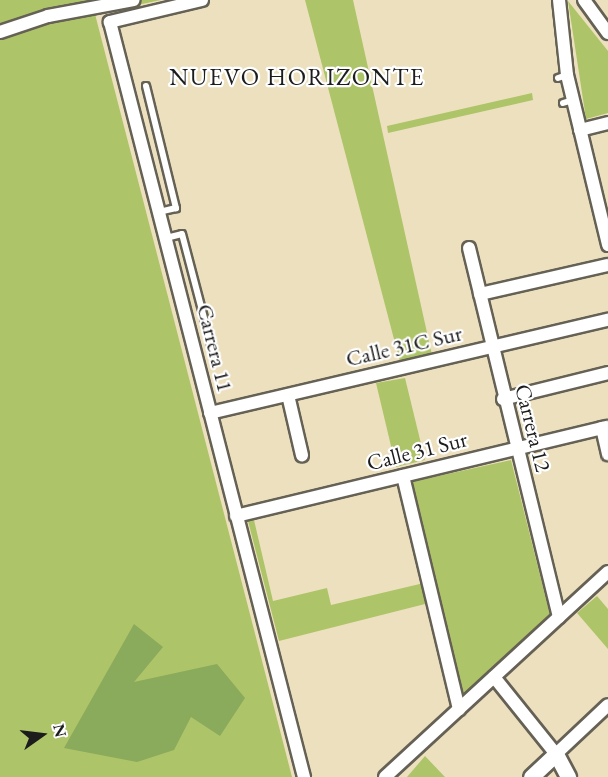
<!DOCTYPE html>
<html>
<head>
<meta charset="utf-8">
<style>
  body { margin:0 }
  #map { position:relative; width:608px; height:777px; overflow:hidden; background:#ede0bf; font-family:"EB Garamond",serif }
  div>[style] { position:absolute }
  .green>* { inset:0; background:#aec468 }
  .forest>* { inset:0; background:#8aaa5c }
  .roads { filter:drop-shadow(2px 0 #656155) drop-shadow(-2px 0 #656155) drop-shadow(0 2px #656155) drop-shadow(0 -2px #656155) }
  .service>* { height:6px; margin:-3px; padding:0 3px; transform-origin:3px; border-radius:3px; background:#fff }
  .minor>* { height:12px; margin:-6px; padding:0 6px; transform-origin:6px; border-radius:6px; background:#fff }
  .tertiary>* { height:15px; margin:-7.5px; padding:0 7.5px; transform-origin:7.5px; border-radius:7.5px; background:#fff }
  span { translate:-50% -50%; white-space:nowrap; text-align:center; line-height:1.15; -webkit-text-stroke:4.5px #fff; paint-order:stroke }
  .street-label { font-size:22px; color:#1c1c1c }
  .neighbourhood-label { font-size:24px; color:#1c1c1c; letter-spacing:1.5px }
  .north { position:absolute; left:12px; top:705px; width:60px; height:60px; -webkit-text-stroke:4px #fff; paint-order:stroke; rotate:76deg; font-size:16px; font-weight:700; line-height:24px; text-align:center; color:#1c1c1c }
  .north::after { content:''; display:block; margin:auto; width:21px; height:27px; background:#1c1c1c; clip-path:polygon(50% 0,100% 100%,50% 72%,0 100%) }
</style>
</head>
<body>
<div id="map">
  <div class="green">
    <div style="clip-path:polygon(0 0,161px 0,95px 14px,292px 777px,0 777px)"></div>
    <div style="clip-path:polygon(305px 0,353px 0,432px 355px,400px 362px)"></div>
    <div style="clip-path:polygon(568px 1px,608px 51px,608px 113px,586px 119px)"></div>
    <div style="clip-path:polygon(532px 93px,533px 100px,388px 133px,387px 126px)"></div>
    <div style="clip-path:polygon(405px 378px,425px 460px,396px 467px,376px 383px)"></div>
    <div style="clip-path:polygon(511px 460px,551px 619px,463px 698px,411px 482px)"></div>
    <div style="clip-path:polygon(254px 520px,273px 601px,327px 588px,331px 605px,424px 583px,429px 603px,279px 641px,248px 521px)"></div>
    <div style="clip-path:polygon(597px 596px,608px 609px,608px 649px,577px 613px)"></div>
    <div style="clip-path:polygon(425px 756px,445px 777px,407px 777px)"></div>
  </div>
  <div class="forest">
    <div style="clip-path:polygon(134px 624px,163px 647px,134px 682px,217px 664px,245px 698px,220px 736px,191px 717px,174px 750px,137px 762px,64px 748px)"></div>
  </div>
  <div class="roads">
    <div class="service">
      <div style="left:558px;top:78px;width:9px;rotate:-18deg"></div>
      <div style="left:146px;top:86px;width:126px;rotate:76.2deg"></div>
      <div style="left:176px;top:208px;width:17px;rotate:167deg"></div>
      <div style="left:563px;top:103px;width:10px;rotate:-17deg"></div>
      <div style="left:166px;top:238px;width:16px;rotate:-14deg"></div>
      <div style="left:182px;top:234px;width:122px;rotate:75.3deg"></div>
    </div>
    <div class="minor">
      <div style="left:202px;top:0;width:95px;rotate:166.6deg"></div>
      <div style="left:110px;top:22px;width:780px;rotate:75.59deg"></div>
      <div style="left:559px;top:0;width:75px;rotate:83.9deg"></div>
      <div style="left:567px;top:75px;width:175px;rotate:76.4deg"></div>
      <div style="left:584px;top:0;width:41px;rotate:54deg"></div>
      <div style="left:0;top:32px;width:51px;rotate:-18.4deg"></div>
      <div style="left:48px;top:16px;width:87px;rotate:-10.5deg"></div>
      <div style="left:580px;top:130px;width:29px;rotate:-14deg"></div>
      <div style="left:469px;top:248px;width:380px;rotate:76.3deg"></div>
      <div style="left:480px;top:294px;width:131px;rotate:-12.8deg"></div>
      <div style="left:288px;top:395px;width:62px;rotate:76.9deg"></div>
      <div style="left:503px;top:399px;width:108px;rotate:-13.9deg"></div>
      <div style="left:210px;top:413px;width:409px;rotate:-13.2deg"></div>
      <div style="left:602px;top:428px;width:27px;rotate:77deg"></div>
      <div style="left:403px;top:476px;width:240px;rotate:76.5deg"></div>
      <div style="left:236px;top:516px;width:382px;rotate:-13.5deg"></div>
      <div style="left:494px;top:677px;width:99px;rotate:51.2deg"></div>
      <div style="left:556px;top:754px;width:71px;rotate:-43.3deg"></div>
      <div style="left:385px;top:777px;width:303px;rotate:-42.6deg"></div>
    </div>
    <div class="tertiary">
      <div style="left:531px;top:777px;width:34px;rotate:-43deg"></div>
      <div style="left:556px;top:754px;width:26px;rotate:62deg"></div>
    </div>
  </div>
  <div class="street-label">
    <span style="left:404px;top:346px;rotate:-13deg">Calle 31C Sur</span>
    <span style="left:215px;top:348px;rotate:76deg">Carrera 11</span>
    <span style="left:533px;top:428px;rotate:76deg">Carrera 12</span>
    <span style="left:417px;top:451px;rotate:-14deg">Calle 31 Sur</span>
  </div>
  <div class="neighbourhood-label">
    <span style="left:297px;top:77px">NUEVO HORIZONTE</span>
  </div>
  <div class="north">N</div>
</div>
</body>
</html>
